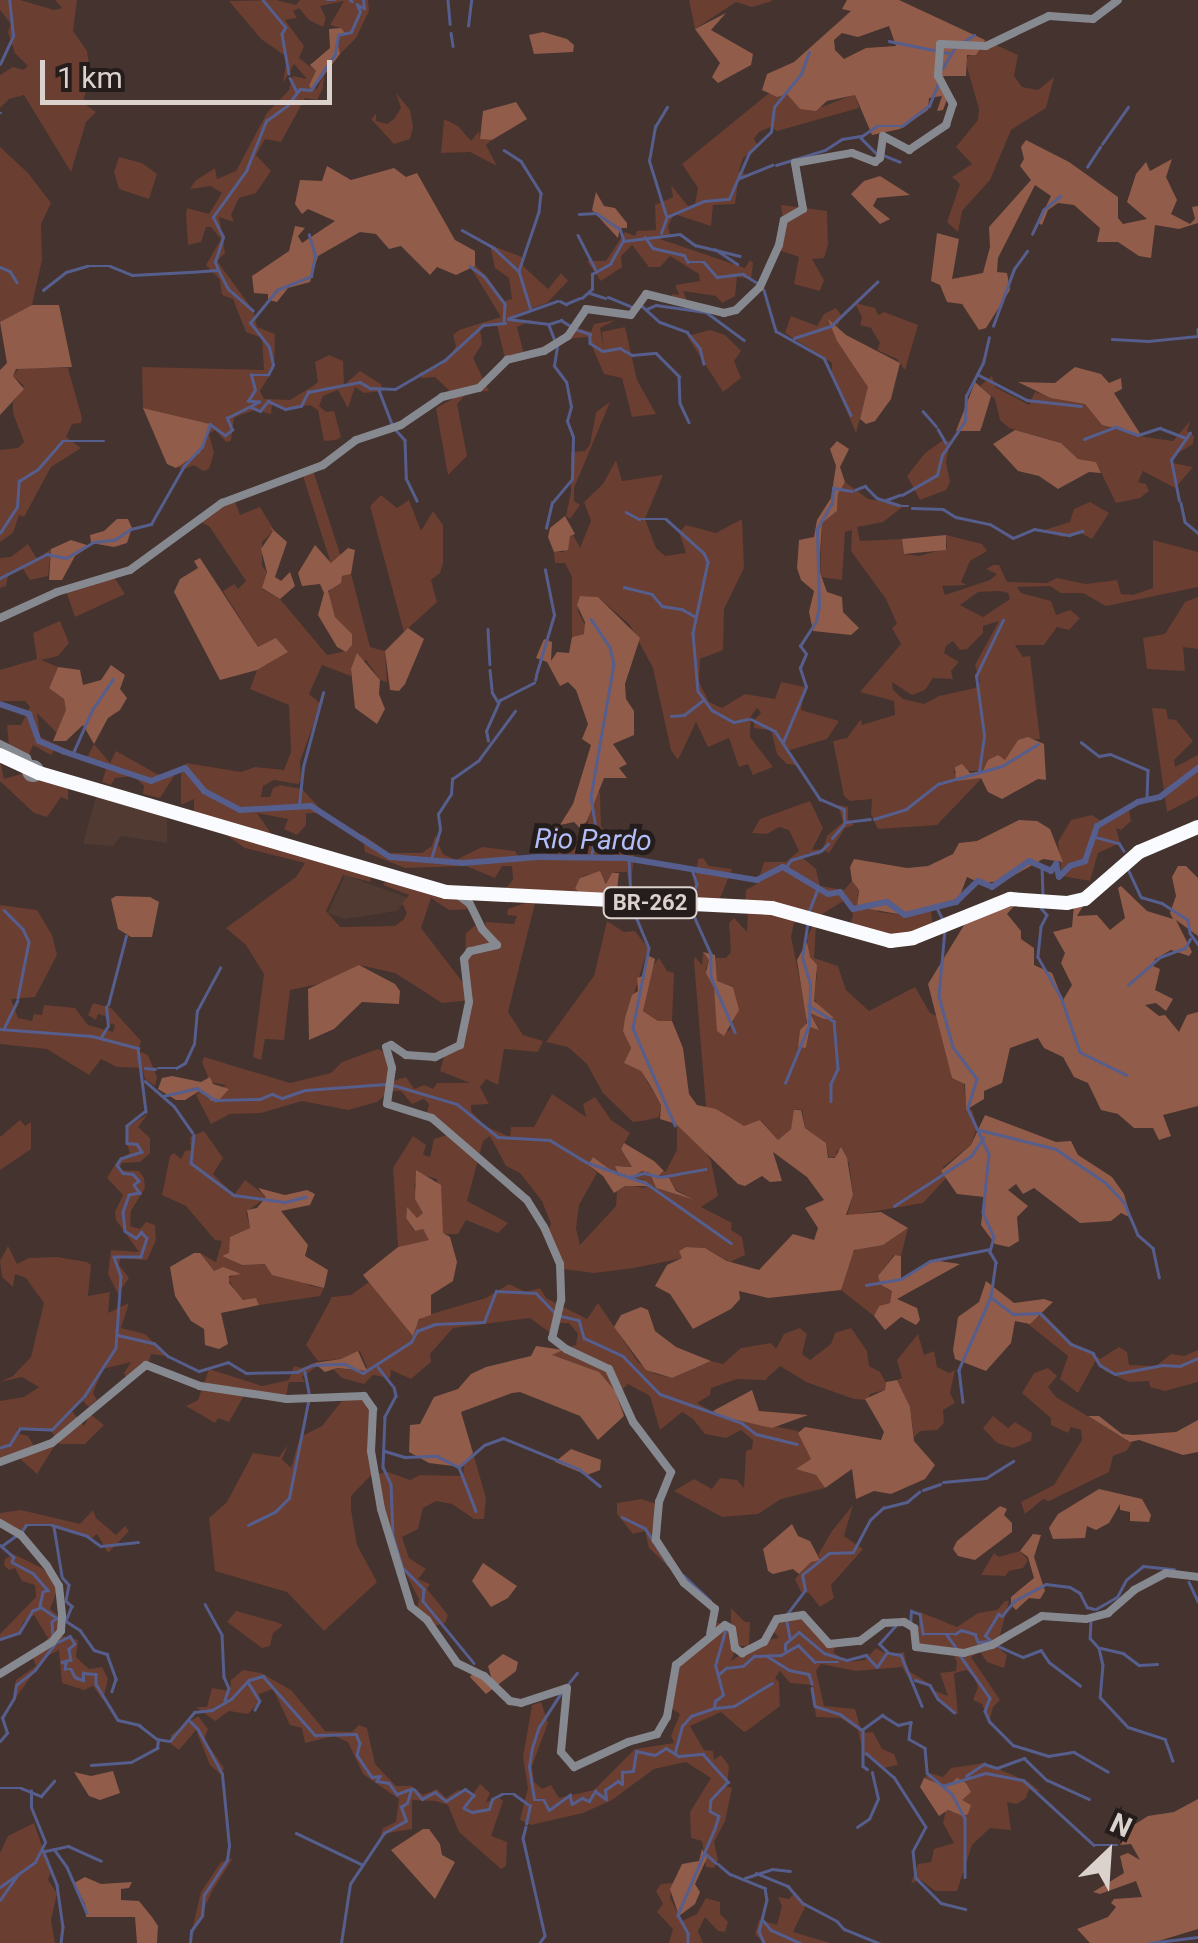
<!DOCTYPE html>
<html>
<head>
<meta charset="utf-8">
<style>
  body { margin:0 }
  #map { position:relative; width:1198px; height:1943px; overflow:hidden; background:#44332e; font-family:Roboto,sans-serif }
  div>[style] { position:absolute }
  .built>* { inset:0; background:#513a32 }
  .green>* { inset:0; background:#6a3e30 }
  .forest>* { inset:0; background:#925c4a }
  .stream>* { height:2.5px; margin:-1.25px; padding:0 1.25px; transform-origin:1.25px; border-radius:1.25px; background:#565e8d }
  .river>* { height:6px; margin:-3px; padding:0 3px; transform-origin:3px; border-radius:3px; background:#565e8d }
  .minor>* { height:8px; margin:-4px; padding:0 4px; transform-origin:4px; border-radius:4px; background:#878991 }
  .minor>.ring { margin:-4px; padding:0; box-sizing:content-box; background:none; border:8px solid #878991; border-radius:50% }
  .highway>* { height:14px; margin:-7px; padding:0 7px; transform-origin:7px; border-radius:7px; background:#fafbff }
  span { translate:-50% -50%; white-space:nowrap; text-align:center; line-height:1.15; -webkit-text-stroke:10px #251d1b; paint-order:stroke }
  .shield-label span { padding:2px 8px; background:#251d1b; border:2px solid; border-radius:8px; -webkit-text-stroke-width:0 }
  .shield-label { font-size:22px; color:#dbd1cd; font-weight:700 }
  .water-label { font-size:28px; color:#b3bef9; font-style:italic }
  .north { position:absolute; left:1058px; top:1803px; width:100px; height:100px; -webkit-text-stroke:8px #251d1b; paint-order:stroke; rotate:25deg; font-size:28px; font-weight:700; line-height:40px; text-align:center; color:#dbd1cd }
  .north::after { content:''; display:block; margin:auto; width:35px; height:45px; background:#dbd1cd; clip-path:polygon(50% 0,100% 100%,50% 72%,0 100%) }
  .scale { position:absolute; left:40px; top:60px; width:292px; height:45px; box-sizing:border-box; border:5px solid #dbd1cd; border-top:0; padding-left:12px; font-size:30px; line-height:35px; white-space:nowrap; color:#dbd1cd; -webkit-text-stroke:8px #251d1b; paint-order:stroke }
</style>
</head>
<body>
<div id="map">
  <div class="built">
    <div style="clip-path:polygon(97px 793px,167px 815px,167px 843px,121px 836px,113px 846px,83px 844px)"></div>
    <div style="clip-path:polygon(345px 875px,406px 897px,404px 903px,397px 911px,345px 919px,328px 913px)"></div>
  </div>
  <div class="green">
    <div style="clip-path:polygon(0 0,20px 0,54px 10px,62px 8px,55px 0,77px 0,73px 31px,87px 51px,90px 73px,83px 103px,96px 112px,86px 122px,71px 172px,24px 95px,9px 99px,0 108px,0 75px,13px 67px,23px 70px,28px 66px,15px 53px,8px 32px,11px 24px,0 10px)"></div>
    <div style="clip-path:polygon(276px 0,296px 5px,300px 0,368px 0,369px 11px,356px 38px,340px 54px,337px 39px,341px 28px,330px 25px,344px 1px,320px 6px,326px 18px,323px 27px,309px 20px,299px 8px,293px 11px,297px 18px,285px 20px,304px 46px,299px 58px,316px 71px,309px 85px,317px 89px,324px 74px,323px 88px,317px 100px,305px 98px,281px 142px,265px 139px,256px 155px,271px 171px,256px 193px,239px 198px,231px 215px,234px 222px,219px 217px,225px 253px,217px 261px,253px 310px,257px 327px,275px 334px,274px 368px,260px 391px,264px 399px,290px 400px,313px 386px,318px 382px,315px 362px,329px 355px,343px 361px,344px 385px,360px 371px,381px 384px,383px 391px,364px 393px,355px 387px,348px 408px,338px 390px,323px 396px,319px 406px,326px 412px,334px 411px,341px 437px,336px 440px,324px 441px,318px 410px,310px 405px,287px 409px,272px 405px,271px 414px,255px 410px,240px 415px,234px 418px,231px 441px,226px 442px,215px 430px,209px 434px,214px 453px,209px 469px,203px 471px,194px 465px,182px 470px,176px 464px,189px 462px,200px 453px,209px 424px,143px 408px,142px 367px,264px 370px,262px 338px,246px 332px,233px 299px,222px 295px,220px 280px,206px 265px,221px 239px,211px 227px,206px 227px,201px 242px,188px 245px,186px 214px,187px 208px,209px 214px,222px 193px,210px 186px,190px 189px,195px 181px,215px 168px,217px 179px,236px 171px,267px 113px,289px 90px,293px 76px,307px 79px,294px 64px,283px 83px,287px 57px,261px 39px,229px 1px)"></div>
    <div style="clip-path:polygon(689px 0,771px 0,772px 1px,752px 7px,736px 2px,695px 29px)"></div>
    <div style="clip-path:polygon(985px 40px,1018px 55px,1014px 76px,1022px 87px,1038px 90px,1054px 77px,1046px 108px,1011px 130px,990px 180px,962px 211px,958px 232px,947px 222px,960px 184px,952px 177px,972px 164px,956px 147px,978px 120px,979px 109px,965px 60px)"></div>
    <div style="clip-path:polygon(396px 93px,410px 110px,413px 127px,410px 139px,394px 144px,371px 119px,376px 114px,376px 121px,387px 124px,394px 119px,401px 108px)"></div>
    <div style="clip-path:polygon(787px 93px,822px 107px,855px 94px,859px 108px,777px 131px,770px 127px,759px 132px,754px 139px,758px 146px,743px 158px,739px 171px,745px 174px,738px 182px,735px 204px,713px 205px,711px 226px,674px 214px,668px 226px,670px 235px,660px 239px,745px 268px,750px 260px,753px 263px,751px 279px,737px 277px,735px 296px,722px 303px,716px 296px,683px 291px,688px 303px,671px 299px,672px 294px,679px 295px,675px 285px,700px 281px,699px 274px,670px 256px,660px 267px,649px 267px,632px 245px,621px 256px,622px 267px,601px 281px,587px 261px,606px 261px,625px 232px,635px 236px,637px 231px,656px 230px,655px 205px,673px 197px,671px 185px,688px 206px,695px 204px,698px 188px,682px 164px,768px 94px)"></div>
    <div style="clip-path:polygon(444px 119px,458px 126px,471px 141px,479px 131px,480px 139px,492px 140px,486px 145px,497px 166px,470px 152px,441px 153px)"></div>
    <div style="clip-path:polygon(0 147px,28px 173px,51px 203px,41px 224px,42px 260px,32px 305px,0 322px)"></div>
    <div style="clip-path:polygon(119px 157px,142px 163px,157px 174px,149px 199px,119px 189px,114px 172px)"></div>
    <div style="clip-path:polygon(781px 205px,827px 211px,828px 245px,824px 258px,812px 259px,824px 280px,820px 291px,794px 284px,799px 257px,776px 249px,783px 218px)"></div>
    <div style="clip-path:polygon(490px 245px,522px 257px,523px 266px,548px 289px,561px 273px,568px 281px,547px 303px,514px 315px,515px 320px,533px 320px,517px 327px,524px 354px,505px 359px,497px 325px,480px 328px,482px 344px,473px 358px,489px 391px,468px 392px,457px 404px,467px 456px,448px 475px,436px 408px,456px 397px,435px 377px,421px 378px,419px 373px,439px 367px,449px 357px,456px 346px,453px 335px,459px 330px,501px 317px,471px 268px,475px 265px,488px 278px,504px 301px,512px 299px,509px 278px,495px 268px)"></div>
    <div style="clip-path:polygon(855px 303px,875px 308px,878px 315px,884px 312px,918px 325px,905px 370px,897px 359px,877px 350px,880px 343px,871px 328px,860px 325px,862px 317px)"></div>
    <div style="clip-path:polygon(836px 308px,841px 315px,838px 326px,834px 321px,837px 341px,869px 387px,856px 433px,832px 376px,832px 363px,785px 333px,791px 316px,817px 326px,824px 314px)"></div>
    <div style="clip-path:polygon(616px 320px,600px 328px,604px 349px,602px 332px,625px 327px,637px 380px,656px 414px,632px 417px,622px 378px,604px 374px,588px 337px,566px 339px,574px 327px,591px 332px,594px 324px)"></div>
    <div style="clip-path:polygon(710px 330px,725px 335px,741px 351px,734px 361px,741px 378px,723px 392px,687px 336px)"></div>
    <div style="clip-path:polygon(19px 368px,68px 368px,82px 418px,81px 423px,72px 424px,66px 437px,81px 448px,51px 467px,24px 517px,19px 515px,13px 533px,0 542px,0 450px,18px 448px,24px 442px,13px 413px,13px 402px,24px 386px,13px 376px)"></div>
    <div style="clip-path:polygon(992px 376px,995px 387px,1029px 405px,1035px 392px,1085px 404px,1102px 425px,1138px 436px,1173px 441px,1190px 421px,1187px 431px,1194px 436px,1193px 444px,1173px 456px,1172px 463px,1193px 467px,1175px 488px,1143px 471px,1138px 482px,1146px 484px,1149px 491px,1140px 498px,1116px 503px,1096px 462px,1078px 459px,1061px 443px,1009px 428px,1000px 420px,995px 399px,980px 386px)"></div>
    <div style="clip-path:polygon(610px 402px,574px 488px,574px 501px,580px 505px,570px 519px,566px 516px,571px 492px,571px 452px,585px 451px,590px 445px,596px 412px)"></div>
    <div style="clip-path:polygon(942px 441px,950px 441px,946px 462px,950px 482px,946px 490px,920px 500px,907px 476px,925px 453px)"></div>
    <div style="clip-path:polygon(616px 460px,622px 481px,663px 475px,645px 519px,656px 548px,665px 556px,686px 553px,679px 532px,686px 525px,716px 533px,742px 519px,744px 568px,724px 609px,723px 650px,700px 659px,699px 682px,709px 702px,722px 708px,745px 694px,775px 699px,781px 682px,805px 687px,801px 710px,839px 721px,827px 739px,787px 751px,796px 765px,787px 764px,777px 754px,771px 730px,754px 728px,754px 720px,761px 713px,757px 708px,751px 716px,750px 737px,773px 767px,753px 775px,748px 764px,739px 767px,729px 738px,708px 747px,696px 722px,678px 760px,671px 750px,653px 668px,630px 625px,598px 597px,580px 596px,578px 611px,586px 627px,584px 634px,572px 637px,572px 577px,565px 563px,555px 563px,554px 552px,563px 552px,572px 533px,580px 548px,591px 521px,584px 502px,603px 484px)"></div>
    <div style="clip-path:polygon(312px 467px,341px 557px,331px 564px,303px 476px)"></div>
    <div style="clip-path:polygon(evenodd,845px 482px,868px 499px,905px 505px,883px 522px,857px 527px,860px 541px,902px 539px,904px 554px,919px 556px,947px 548px,946px 535px,982px 544px,987px 551px,970px 561px,961px 582px,967px 585px,942px 586px,945px 595px,990px 580px,997px 574px,986px 569px,993px 565px,999px 565px,1007px 582px,1047px 583px,1057px 578px,1086px 584px,1117px 580px,1121px 594px,1133px 595px,1153px 588px,1153px 540px,1198px 552px,1198px 587px,1106px 606px,1083px 593px,1061px 593px,1050px 586px,1017px 587px,1021px 593px,1051px 601px,1056px 615px,1070px 610px,1080px 618px,1069px 630px,1057px 627px,1044px 645px,1015px 645px,1023px 657px,1030px 656px,1040px 739px,1018px 740px,1005px 760px,988px 760px,984px 771px,953px 771px,957px 777px,982px 778px,937px 825px,878px 829px,871px 814px,872px 799px,850px 801px,844px 796px,833px 741px,847px 738px,861px 719px,862px 725px,895px 715px,894px 701px,860px 692px,901px 644px,892px 628px,897px 624px,886px 599px,851px 551px,852px 530px,845px 532px,842px 580px,820px 577px,822px 523px,837px 511px,838px 494px,845px 482px,1000px 591px,1008px 593px,1010px 599px,983px 617px,960px 605px,978px 592px,1000px 591px,845px 482px,999px 621px,975px 665px,980px 682px,975px 688px,939px 696px,924px 704px,903px 699px,893px 690px,892px 682px,912px 695px,925px 690px,933px 678px,953px 679px,951px 671px,959px 662px,944px 653px,946px 646px,953px 641px,960px 650px,967px 649px,983px 633px,983px 626px,999px 621px)"></div>
    <div style="clip-path:polygon(381px 495px,397px 508px,409px 500px,421px 531px,433px 511px,443px 525px,443px 563px,440px 573px,431px 580px,437px 602px,404px 632px,370px 506px)"></div>
    <div style="clip-path:polygon(234px 499px,240px 515px,260px 507px,274px 530px,262px 542px,262px 566px,267px 572px,262px 589px,280px 599px,327px 655px,346px 651px,352px 634px,335px 617px,327px 594px,342px 576px,351px 574px,370px 647px,385px 651px,387px 682px,380px 680px,366px 660px,351px 669px,351px 676px,322px 665px,309px 694px,321px 704px,300px 761px,301px 780px,298px 784px,274px 780px,263px 786px,261px 797px,270px 797px,273px 788px,280px 785px,302px 789px,318px 806px,321px 813px,306px 813px,306px 825px,297px 835px,284px 829px,288px 819px,257px 813px,272px 835px,194px 812px,194px 799px,181px 805px,181px 774px,186px 763px,241px 772px,255px 767px,284px 770px,291px 752px,289px 705px,250px 689px,257px 670px,276px 659px,258px 647px,223px 591px,234px 584px,238px 589px,246px 581px,209px 526px,198px 521px)"></div>
    <div style="clip-path:polygon(1090px 502px,1109px 513px,1092px 539px,1079px 532px,1063px 537px,1041px 531px,1070px 522px,1074px 509px)"></div>
    <div style="clip-path:polygon(28px 544px,37px 559px,51px 549px,48px 576px,30px 580px,23px 569px,8px 576px,6px 586px,0 588px,0 558px,11px 557px)"></div>
    <div style="clip-path:polygon(112px 574px,125px 594px,75px 617px,66px 591px)"></div>
    <div style="clip-path:polygon(1198px 597px,1198px 649px,1183px 647px,1185px 671px,1147px 669px,1143px 638px,1165px 634px,1185px 602px)"></div>
    <div style="clip-path:polygon(60px 621px,69px 643px,58px 656px,41px 660px,58px 667px,49px 687px,64px 699px,66px 710px,57px 733px,37px 713px,40px 737px,82px 756px,88px 756px,94px 744px,110px 763px,116px 751px,157px 774px,174px 776px,160px 798px,143px 794px,144px 786px,134px 776px,115px 778px,111px 785px,102px 782px,107px 766px,55px 749px,51px 755px,33px 745px,28px 757px,9px 747px,7px 725px,21px 725px,30px 707px,25px 701px,0 701px,0 670px,37px 659px,33px 633px)"></div>
    <div style="clip-path:polygon(1152px 708px,1166px 709px,1168px 719px,1176px 720px,1193px 741px,1174px 760px,1175px 767px,1198px 755px,1198px 796px,1167px 812px)"></div>
    <div style="clip-path:polygon(0 760px,4px 779px,21px 774px,68px 787px,68px 800px,61px 797px,47px 817px,34px 813px,0 781px)"></div>
    <div style="clip-path:polygon(600px 792px,601px 827px,635px 848px,630px 891px,627px 872px,615px 872px,607px 884px,600px 872px,583px 876px,575px 887px,583px 897px,506px 888px,513px 880px,512px 866px,502px 866px,495px 878px,466px 866px,405px 868px,365px 852px,362px 834px,389px 853px,422px 853px,432px 846px,435px 836px,441px 839px,438px 844px,443px 854px,456px 860px,482px 847px,515px 851px,520px 859px,541px 856px,559px 838px,585px 838px,593px 796px)"></div>
    <div style="clip-path:polygon(810px 801px,823px 828px,812px 850px,823px 849px,827px 836px,843px 822px,838px 805px,848px 807px,848px 819px,854px 825px,845px 828px,829px 853px,823px 850px,819px 855px,808px 853px,803px 858px,816px 869px,820px 886px,844px 890px,852px 881px,859px 890px,857px 896px,879px 912px,910px 916px,931px 910px,933px 929px,900px 939px,850px 927px,853px 914px,845px 900px,819px 916px,745px 904px,746px 890px,757px 884px,764px 862px,786px 862px,799px 851px,789px 830px,779px 827px,767px 834px,752px 833px,760px 819px)"></div>
    <div style="clip-path:polygon(1128px 805px,1131px 821px,1121px 830px,1116px 828px,1120px 843px,1098px 853px,1090px 881px,1062px 876px,1058px 842px,1071px 820px,1092px 815px,1101px 821px)"></div>
    <div style="clip-path:polygon(222px 832px,369px 874px,371px 882px,343px 875px,326px 911px,340px 927px,395px 926px,404px 919px,407px 913px,402px 903px,409px 895px,383px 885px,388px 878px,458px 895px,474px 909px,449px 910px,431px 898px,421px 928px,464px 984px,466px 933px,478px 923px,484px 928px,486px 922px,514px 924px,517px 916px,507px 915px,508px 909px,536px 899px,508px 1012px,523px 1035px,543px 1041px,538px 1052px,504px 1049px,498px 1085px,486px 1079px,480px 1087px,489px 1104px,471px 1105px,471px 1111px,485px 1126px,510px 1137px,511px 1127px,534px 1127px,552px 1094px,586px 1117px,583px 1104px,595px 1097px,611px 1120px,630px 1133px,621px 1149px,632px 1167px,621px 1166px,616px 1172px,619px 1176px,593px 1157px,589px 1166px,597px 1173px,579px 1205px,576px 1228px,580px 1245px,616px 1206px,617px 1191px,627px 1185px,645px 1188px,645px 1180px,629px 1178px,642px 1171px,650px 1173px,656px 1188px,695px 1200px,676px 1190px,669px 1178px,658px 1175px,666px 1171px,677px 1150px,677px 1124px,702px 1146px,711px 1161px,718px 1196px,701px 1207px,732px 1223px,731px 1230px,742px 1237px,745px 1255px,730px 1262px,705px 1248px,686px 1247px,679px 1251px,683px 1258px,634px 1268px,594px 1273px,563px 1269px,547px 1231px,551px 1224px,542px 1201px,520px 1173px,506px 1166px,490px 1136px,483px 1141px,467px 1201px,508px 1223px,498px 1233px,466px 1220px,458px 1234px,442px 1234px,437px 1179px,422px 1175px,414px 1185px,423px 1213px,417px 1218px,406px 1210px,406px 1218px,414px 1231px,422px 1228px,430px 1240px,398px 1247px,393px 1168px,413px 1136px,426px 1145px,423px 1155px,430px 1157px,434px 1139px,451px 1134px,427px 1113px,429px 1104px,424px 1099px,412px 1104px,401px 1091px,390px 1091px,377px 1102px,348px 1110px,302px 1101px,261px 1113px,230px 1114px,211px 1124px,196px 1095px,201px 1090px,211px 1101px,226px 1085px,210px 1082px,202px 1062px,204px 1057px,290px 1083px,331px 1073px,342px 1062px,378px 1049px,388px 1054px,393px 1081px,406px 1077px,414px 1089px,424px 1085px,433px 1089px,437px 1083px,470px 1083px,440px 1071px,445px 1054px,461px 1045px,466px 1035px,472px 1000px,442px 1003px,395px 973px,359px 965px,333px 981px,290px 990px,284px 1040px,265px 1039px,261px 1060px,253px 1057px,264px 974px,246px 945px,226px 928px,296px 877px,305px 863px,245px 848px)"></div>
    <div style="clip-path:polygon(703px 858px,709px 866px,732px 869px,718px 903px,692px 902px,698px 859px)"></div>
    <div style="clip-path:polygon(0 905px,37px 910px,52px 935px,57px 955px,35px 997px,11px 999px,18px 1018px,32px 1021px,34px 1014px,42px 1015px,44px 1005px,75px 1008px,88px 1025px,113px 1032px,115px 1025px,108px 1023px,105px 1016px,98px 1014px,96px 1020px,88px 1015px,93px 1003px,111px 1008px,141px 1041px,138px 1051px,148px 1055px,157px 1077px,155px 1086px,145px 1079px,142px 1068px,117px 1067px,101px 1059px,89px 1075px,47px 1049px,0 1044px)"></div>
    <div style="clip-path:polygon(748px 908px,806px 921px,794px 923px,791px 937px,806px 1010px,806px 1027px,800px 1030px,798px 1046px,806px 1048px,810px 1027px,819px 1029px,810px 1013px,824px 1019px,814px 998px,817px 974px,808px 952px,807px 937px,814px 924px,844px 934px,816px 926px,814px 958px,838px 966px,846px 990px,869px 1011px,915px 987px,930px 1013px,939px 1017px,952px 1078px,964px 1082px,966px 1109px,972px 1110px,977px 1127px,971px 1145px,943px 1167px,947px 1177px,923px 1203px,847px 1216px,853px 1195px,849px 1163px,837px 1150px,836px 1157px,829px 1158px,826px 1143px,805px 1128px,802px 1110px,797px 1109px,791px 1129px,778px 1140px,761px 1120px,745px 1127px,706px 1107px,694px 961px,695px 957px,702px 965px,703px 952px,709px 960px,706px 969px,714px 988px,718px 1031px,729px 1031px,738px 1010px,733px 986px,717px 982px,713px 967px,716px 958px,726px 958px,731px 952px,729px 923px,734px 918px,747px 932px)"></div>
    <div style="clip-path:polygon(607px 921px,624px 932px,635px 931px,648px 948px,623px 1029px,631px 1048px,624px 1063px,641px 1071px,661px 1105px,659px 1117px,648px 1120px,633px 1122px,603px 1093px,587px 1064px,568px 1047px,546px 1042px,594px 976px)"></div>
    <div style="clip-path:polygon(659px 958px,667px 971px,674px 973px,672px 1021px,658px 1021px,643px 1011px,650px 969px)"></div>
    <div style="clip-path:polygon(148px 1114px,138px 1127px,150px 1138px,150px 1153px,140px 1162px,122px 1163px,118px 1170px,139px 1171px,144px 1178px,145px 1188px,131px 1211px,130px 1226px,140px 1229px,146px 1222px,155px 1225px,156px 1240px,147px 1260px,120px 1258px,119px 1265px,129px 1278px,118px 1294px,108px 1274px,111px 1250px,139px 1252px,116px 1220px,115px 1212px,123px 1195px,107px 1178px,118px 1160px,130px 1153px,125px 1139px,128px 1126px)"></div>
    <div style="clip-path:polygon(20px 1120px,25px 1126px,31px 1122px,31px 1149px,0 1170px,0 1137px)"></div>
    <div style="clip-path:polygon(204px 1131px,223px 1158px,213px 1174px,234px 1195px,245px 1180px,267px 1197px,246px 1212px,250px 1228px,231px 1237px,229px 1254px,222px 1256px,242px 1265px,265px 1264px,311px 1286px,324px 1288px,320px 1296px,259px 1305px,256px 1298px,246px 1301px,238px 1296px,228px 1279px,233px 1275px,223px 1267px,214px 1271px,210px 1268px,200px 1253px,216px 1262px,222px 1241px,215px 1240px,186px 1206px,162px 1195px,170px 1156px,174px 1153px,181px 1159px,185px 1151px,191px 1150px,190px 1137px)"></div>
    <div style="clip-path:polygon(908px 1228px,901px 1256px,894px 1255px,879px 1275px,881px 1285px,892px 1291px,891px 1303px,879px 1306px,874px 1316px,841px 1290px,850px 1256px,858px 1247px,883px 1245px)"></div>
    <div style="clip-path:polygon(8px 1246px,17px 1264px,29px 1258px,57px 1257px,87px 1262px,91px 1265px,88px 1296px,110px 1292px,108px 1313px,129px 1303px,121px 1328px,145px 1334px,167px 1356px,151px 1354px,149px 1362px,127px 1380px,124px 1373px,131px 1362px,103px 1369px,93px 1393px,97px 1400px,89px 1407px,83px 1401px,72px 1411px,84px 1426px,90px 1414px,104px 1425px,85px 1444px,60px 1444px,51px 1431px,17px 1428px,17px 1433px,28px 1436px,34px 1446px,55px 1445px,37px 1474px,17px 1456px,0 1464px,0 1401px,24px 1397px,39px 1387px,22px 1377px,0 1382px,13px 1376px,31px 1357px,44px 1303px,26px 1278px,15px 1274px,13px 1287px,2px 1277px,0 1261px)"></div>
    <div style="clip-path:polygon(369px 1282px,413px 1331px,421px 1317px,486px 1298px,509px 1284px,526px 1292px,540px 1288px,546px 1298px,587px 1319px,598px 1303px,638px 1362px,655px 1374px,672px 1378px,711px 1361px,723px 1364px,741px 1348px,771px 1343px,776px 1349px,784px 1334px,800px 1328px,807px 1334px,802px 1354px,810px 1360px,831px 1344px,835px 1333px,851px 1328px,867px 1351px,869px 1366px,880px 1372px,886px 1383px,885px 1390px,870px 1394px,868px 1400px,854px 1399px,806px 1382px,780px 1366px,765px 1380px,737px 1379px,711px 1388px,710px 1395px,697px 1403px,720px 1416px,798px 1431px,811px 1459px,797px 1469px,816px 1475px,825px 1488px,781px 1499px,758px 1514px,722px 1517px,674px 1491px,694px 1479px,712px 1489px,720px 1478px,737px 1480px,744px 1488px,746px 1451px,752px 1449px,753px 1440px,741px 1430px,726px 1438px,705px 1434px,693px 1419px,682px 1412px,660px 1430px,650px 1396px,628px 1384px,623px 1389px,629px 1407px,623px 1412px,616px 1394px,550px 1354px,576px 1345px,578px 1334px,569px 1323px,557px 1323px,552px 1334px,530px 1318px,453px 1328px,430px 1354px,431px 1362px,411px 1379px,391px 1370px,390px 1378px,373px 1375px,364px 1384px,342px 1378px,334px 1370px,336px 1368px,362px 1371px,367px 1367px,360px 1351px,341px 1359px,318px 1361px,306px 1345px,332px 1297px,351px 1295px)"></div>
    <div style="clip-path:polygon(1043px 1313px,1072px 1343px,1100px 1359px,1119px 1347px,1127px 1352px,1129px 1365px,1156px 1366px,1171px 1354px,1184px 1356px,1198px 1350px,1198px 1382px,1165px 1391px,1150px 1387px,1149px 1381px,1129px 1382px,1105px 1371px,1096px 1360px,1078px 1393px,1060px 1379px,1068px 1356px,1028px 1324px)"></div>
    <div style="clip-path:polygon(918px 1334px,924px 1355px,934px 1351px,937px 1367px,949px 1373px,955px 1370px,950px 1393px,955px 1403px,943px 1410px,944px 1423px,937px 1430px,920px 1431px,914px 1437px,910px 1407px,897px 1380px,902px 1378px,897px 1360px)"></div>
    <div style="clip-path:polygon(314px 1363px,316px 1367px,302px 1377px,305px 1382px,289px 1382px,286px 1397px,246px 1392px,229px 1422px,218px 1418px,215px 1423px,186px 1406px,198px 1400px,209px 1369px,262px 1386px,289px 1380px,294px 1366px,302px 1368px)"></div>
    <div style="clip-path:polygon(1048px 1368px,1057px 1376px,1048px 1387px,1056px 1397px,1132px 1443px,1126px 1451px,1113px 1456px,1109px 1472px,1049px 1501px,1043px 1499px,1025px 1514px,1021px 1502px,1054px 1485px,1082px 1440px,1081px 1430px,1071px 1427px,1068px 1433px,1051px 1425px,1051px 1418px,1022px 1393px,1034px 1373px)"></div>
    <div style="clip-path:polygon(366px 1395px,373px 1405px,372px 1474px,351px 1496px,351px 1510px,357px 1545px,377px 1582px,324px 1631px,287px 1592px,215px 1571px,209px 1518px,227px 1502px,253px 1453px,279px 1457px,288px 1445px,282px 1459px,291px 1468px,300px 1437px,322px 1426px,344px 1398px)"></div>
    <div style="clip-path:polygon(993px 1416px,1008px 1428px,1015px 1422px,1032px 1433px,1031px 1441px,1013px 1448px,997px 1443px,983px 1428px)"></div>
    <div style="clip-path:polygon(473px 1453px,486px 1498px,484px 1519px,474px 1519px,452px 1504px,436px 1501px,423px 1508px,418px 1529px,402px 1537px,409px 1558px,426px 1569px,418px 1579px,430px 1584px,427px 1589px,448px 1615px,445px 1623px,431px 1627px,416px 1613px,419px 1599px,392px 1548px,376px 1474px,388px 1472px,410px 1480px,420px 1475px,463px 1476px,464px 1465px)"></div>
    <div style="clip-path:polygon(642px 1499px,656px 1504px,658px 1543px,680px 1569px,677px 1575px,649px 1548px,645px 1531px,633px 1534px,617px 1514px,617px 1503px)"></div>
    <div style="clip-path:polygon(853px 1505px,844px 1536px,863px 1549px,831px 1585px,834px 1598px,820px 1607px,809px 1593px,801px 1592px,795px 1579px,810px 1562px,820px 1558px,818px 1555px,832px 1531px)"></div>
    <div style="clip-path:polygon(21px 1510px,80px 1524px,93px 1510px,96px 1518px,116px 1535px,125px 1526px,129px 1531px,108px 1553px,97px 1534px,91px 1539px,53px 1525px,26px 1525px,21px 1533px,0 1526px,0 1513px)"></div>
    <div style="clip-path:polygon(1020px 1551px,1028px 1560px,1023px 1568px,1009px 1571px,1005px 1576px,981px 1575px,994px 1553px,999px 1557px)"></div>
    <div style="clip-path:polygon(13px 1554px,42px 1568px,59px 1585px,50px 1609px,60px 1617px,62px 1636px,78px 1640px,76px 1657px,89px 1669px,102px 1667px,108px 1679px,103px 1700px,93px 1686px,84px 1690px,62px 1683px,59px 1650px,45px 1657px,12px 1703px,16px 1680px,36px 1666px,32px 1656px,48px 1638px,34px 1615px,24px 1621px,18px 1634px,0 1640px,0 1634px,36px 1597px,35px 1585px,22px 1581px,15px 1568px,9px 1570px,4px 1565px,5px 1559px)"></div>
    <div style="clip-path:polygon(1005px 1601px,1009px 1601px,997px 1647px,1007px 1655px,1004px 1668px,987px 1662px,980px 1652px,971px 1657px,1000px 1700px,993px 1707px,989px 1722px,982px 1704px,973px 1700px,978px 1687px,974px 1677px,967px 1670px,958px 1672px,954px 1674px,958px 1714px,952px 1713px,937px 1699px,935px 1691px,948px 1696px,940px 1673px,956px 1671px,957px 1662px,953px 1654px,917px 1645px,920px 1612px,957px 1627px,978px 1613px,997px 1610px)"></div>
    <div style="clip-path:polygon(731px 1608px,745px 1622px,750px 1622px,749px 1646px,737px 1646px,731px 1661px,764px 1640px,779px 1638px,773px 1631px,780px 1623px,777px 1620px,800px 1614px,836px 1645px,833px 1652px,847px 1662px,865px 1660px,876px 1648px,888px 1655px,904px 1652px,907px 1670px,933px 1686px,909px 1678px,902px 1667px,856px 1671px,821px 1664px,816px 1671px,824px 1706px,855px 1709px,862px 1733px,873px 1732px,882px 1749px,894px 1754px,898px 1765px,884px 1768px,872px 1757px,864px 1756px,858px 1730px,841px 1718px,816px 1717px,812px 1685px,790px 1683px,780px 1671px,775px 1678px,779px 1682px,780px 1706px,748px 1730px,744px 1732px,721px 1712px,690px 1726px,704px 1750px,713px 1751px,714px 1760px,721px 1755px,729px 1766px,727px 1786px,732px 1788px,725px 1821px,714px 1842px,718px 1860px,714px 1868px,706px 1867px,702px 1841px,691px 1838px,690px 1812px,711px 1778px,686px 1762px,654px 1769px,612px 1800px,583px 1813px,531px 1825px,520px 1820px,528px 1788px,523px 1757px,532px 1705px,541px 1702px,548px 1723px,532px 1766px,534px 1782px,542px 1789px,551px 1785px,559px 1798px,594px 1790px,635px 1749px,674px 1743px,671px 1736px,680px 1714px,669px 1707px,671px 1678px,716px 1623px,731px 1624px)"></div>
    <div style="clip-path:polygon(236px 1611px,276px 1622px,283px 1625px,273px 1633px,270px 1646px,262px 1648px,227px 1622px)"></div>
    <div style="clip-path:polygon(243px 1670px,261px 1673px,291px 1690px,325px 1731px,352px 1732px,359px 1725px,367px 1728px,375px 1764px,396px 1786px,412px 1786px,423px 1795px,437px 1789px,446px 1798px,458px 1790px,474px 1793px,480px 1784px,490px 1793px,486px 1802px,500px 1798px,503px 1801px,491px 1836px,507px 1842px,506px 1866px,501px 1869px,459px 1832px,448px 1805px,436px 1801px,412px 1800px,412px 1829px,388px 1833px,380px 1839px,383px 1828px,396px 1822px,399px 1799px,363px 1774px,348px 1742px,334px 1736px,305px 1743px,302px 1728px,290px 1725px,273px 1689px,259px 1694px,260px 1701px,248px 1714px,229px 1711px,215px 1721px,196px 1707px,207px 1707px,212px 1688px,230px 1691px,231px 1680px)"></div>
    <div style="clip-path:polygon(198px 1716px,208px 1729px,204px 1739px,224px 1768px,221px 1775px,210px 1765px,196px 1730px,179px 1750px,171px 1744px,171px 1735px)"></div>
    <div style="clip-path:polygon(984px 1763px,1029px 1782px,1041px 1792px,1029px 1789px,1026px 1798px,1017px 1804px,1007px 1802px,1011px 1830px,990px 1828px,972px 1845px,957px 1891px,935px 1891px,921px 1880px,911px 1883px,918px 1864px,931px 1862px,934px 1849px,954px 1843px,943px 1823px,946px 1810px,960px 1814px,971px 1805px,962px 1801px,966px 1783px,957px 1779px,947px 1787px,924px 1778px,930px 1773px,943px 1777px,951px 1768px)"></div>
    <div style="clip-path:polygon(34px 1823px,51px 1872px,48px 1880px,57px 1893px,51px 1920px,55px 1943px,0 1943px,0 1853px,8px 1836px)"></div>
    <div style="clip-path:polygon(233px 1858px,212px 1891px,189px 1943px,201px 1892px,221px 1862px)"></div>
    <div style="clip-path:polygon(673px 1883px,670px 1898px,682px 1921px,697px 1914px,706px 1898px,720px 1902px,720px 1914px,728px 1922px,725px 1932px,718px 1931px,705px 1917px,698px 1931px,703px 1943px,669px 1943px,673px 1929px,657px 1912px,663px 1904px,656px 1891px,661px 1884px)"></div>
    <div style="clip-path:polygon(795px 1892px,806px 1905px,793px 1932px,830px 1943px,764px 1943px,755px 1934px,759px 1920px,777px 1925px,782px 1906px,778px 1897px,789px 1899px)"></div>
  </div>
  <div class="forest">
    <div style="clip-path:polygon(evenodd,847px 0,899px 0,985px 40px,976px 55px,967px 55px,966px 76px,943px 76px,948px 97px,943px 110px,937px 111px,942px 96px,929px 98px,928px 110px,900px 129px,872px 135px,855px 95px,827px 101px,816px 111px,800px 109px,787px 94px,777px 97px,762px 90px,767px 74px,794px 62px,851px 11px,842px 9px,847px 0,889px 26px,896px 46px,866px 48px,844px 59px,835px 50px,834px 40px,842px 33px,858px 37px,889px 26px)"></div>
    <div style="clip-path:polygon(726px 13px,711px 30px,753px 54px,751px 65px,718px 83px,712px 77px,720px 63px,695px 29px)"></div>
    <div style="clip-path:polygon(329px 29px,341px 28px,345px 33px,337px 39px,340px 54px,312px 91px,309px 85px,316px 71px,310px 65px,330px 48px)"></div>
    <div style="clip-path:polygon(543px 32px,567px 39px,574px 45px,573px 52px,534px 54px,529px 35px)"></div>
    <div style="clip-path:polygon(516px 102px,527px 119px,492px 140px,480px 139px,483px 111px)"></div>
    <div style="clip-path:polygon(1026px 140px,1069px 162px,1118px 197px,1118px 218px,1123px 224px,1147px 219px,1127px 202px,1136px 174px,1146px 162px,1150px 171px,1172px 159px,1166px 177px,1177px 200px,1171px 214px,1190px 224px,1195px 219px,1192px 207px,1198px 206px,1198px 223px,1179px 229px,1155px 225px,1151px 258px,1139px 256px,1118px 242px,1097px 242px,1100px 228px,1074px 205px,1058px 203px,1048px 210px,1042px 225px,1038px 223px,1051px 196px,1035px 185px,998px 258px,997px 272px,1007px 273px,1010px 290px,986px 328px,979px 330px,962px 304px,947px 302px,940px 285px,931px 281px,937px 233px,959px 239px,952px 279px,983px 273px,990px 247px,989px 227px,1031px 180px,1020px 166px,1024px 159px,1021px 147px)"></div>
    <div style="clip-path:polygon(327px 166px,351px 180px,394px 168px,406px 177px,417px 173px,455px 240px,475px 251px,475px 266px,456px 275px,437px 267px,430px 275px,401px 246px,389px 249px,376px 234px,360px 232px,318px 256px,310px 282px,288px 288px,277px 302px,268px 300px,268px 294px,254px 293px,252px 276px,289px 251px,295px 226px,305px 228px,298px 236px,302px 243px,335px 221px,308px 209px,302px 214px,295px 204px,300px 180px,322px 181px)"></div>
    <div style="clip-path:polygon(880px 176px,910px 195px,877px 198px,873px 206px,890px 219px,880px 224px,851px 194px,864px 181px)"></div>
    <div style="clip-path:polygon(596px 192px,604px 206px,615px 208px,627px 223px,627px 228px,620px 228px,618px 238px,592px 210px)"></div>
    <div style="clip-path:polygon(32px 305px,59px 305px,72px 367px,16px 369px,13px 376px,24px 389px,0 415px,0 370px,7px 363px,0 322px)"></div>
    <div style="clip-path:polygon(828px 319px,846px 335px,900px 363px,891px 399px,875px 421px,866px 424px,860px 419px,868px 387px,837px 341px)"></div>
    <div style="clip-path:polygon(1075px 367px,1101px 374px,1109px 383px,1121px 378px,1122px 389px,1114px 393px,1141px 435px,1102px 425px,1085px 404px,1051px 398px,1018px 382px,1055px 383px)"></div>
    <div style="clip-path:polygon(975px 382px,991px 396px,982px 426px,980px 431px,956px 431px)"></div>
    <div style="clip-path:polygon(143px 408px,210px 424px,200px 453px,176px 468px,167px 464px)"></div>
    <div style="clip-path:polygon(1015px 430px,1061px 443px,1078px 459px,1096px 462px,1101px 473px,1089px 472px,1058px 489px,1039px 476px,1018px 471px,993px 444px)"></div>
    <div style="clip-path:polygon(837px 441px,849px 449px,840px 467px,845px 482px,838px 494px,837px 511px,822px 523px,819px 570px,827px 592px,842px 597px,843px 612px,859px 628px,851px 635px,813px 631px,809px 612px,814px 591px,801px 580px,797px 568px,799px 540px,814px 537px,817px 520px,831px 498px,836px 466px,830px 449px)"></div>
    <div style="clip-path:polygon(565px 516px,575px 534px,570px 536px,568px 550px,554px 552px,548px 537px,550px 528px)"></div>
    <div style="clip-path:polygon(117px 519px,128px 519px,132px 528px,127px 543px,114px 547px,91px 543px,90px 535px,104px 531px)"></div>
    <div style="clip-path:polygon(269px 526px,287px 542px,275px 577px,281px 581px,290px 572px,295px 586px,280px 599px,262px 588px,267px 572px,261px 549px,273px 531px)"></div>
    <div style="clip-path:polygon(946px 535px,946px 550px,904px 554px,902px 539px)"></div>
    <div style="clip-path:polygon(71px 540px,90px 546px,75px 556px,62px 580px,49px 580px,51px 549px)"></div>
    <div style="clip-path:polygon(315px 545px,331px 563px,348px 548px,355px 550px,351px 574px,342px 576px,341px 583px,328px 591px,335px 617px,352px 634px,352px 645px,346px 652px,337px 647px,318px 615px,324px 593px,320px 584px,302px 586px,298px 573px)"></div>
    <div style="clip-path:polygon(200px 558px,258px 647px,276px 638px,288px 652px,257px 670px,220px 680px,174px 592px,180px 579px,198px 568px,194px 561px)"></div>
    <div style="clip-path:polygon(580px 596px,598px 597px,640px 638px,625px 684px,626px 699px,634px 711px,634px 735px,613px 744px,627px 764px,619px 768px,627px 778px,604px 778px,587px 821px,580px 828px,574px 822px,560px 825px,573px 804px,591px 745px,582px 739px,588px 724px,576px 690px,568px 682px,560px 686px,547px 662px,536px 658px,544px 639px,552px 642px,551px 661px,557px 652px,569px 653px,572px 637px,584px 634px,585px 622px,577px 605px)"></div>
    <div style="clip-path:polygon(408px 628px,424px 639px,405px 684px,399px 691px,390px 690px,385px 651px)"></div>
    <div style="clip-path:polygon(357px 653px,380px 680px,379px 694px,385px 709px,377px 724px,355px 708px,351px 669px)"></div>
    <div style="clip-path:polygon(111px 665px,125px 675px,120px 689px,127px 698px,120px 710px,108px 718px,94px 744px,83px 725px,66px 741px,53px 741px,66px 710px,64px 699px,49px 688px,58px 667px,80px 670px,83px 685px,101px 680px)"></div>
    <div style="clip-path:polygon(1028px 737px,1044px 744px,1046px 780px,1038px 779px,1002px 799px,988px 792px,981px 778px,956px 781px,955px 767px,962px 764px,970px 773px,983px 771px,988px 760px,998px 755px,1005px 760px,1018px 740px)"></div>
    <div style="clip-path:polygon(1019px 820px,1037px 821px,1050px 829px,1063px 862px,1043px 859px,1004px 881px,980px 883px,967px 877px,958px 901px,910px 916px,857px 907px,859px 890px,852px 881px,850px 867px,854px 859px,907px 868px,928px 866px,953px 854px,959px 843px,977px 841px)"></div>
    <div style="clip-path:polygon(1178px 866px,1186px 866px,1198px 878px,1198px 936px,1176px 920px,1192px 952px,1189px 956px,1171px 950px,1155px 959px,1153px 966px,1160px 969px,1155px 990px,1173px 999px,1166px 1011px,1156px 1003px,1145px 1005px,1159px 1016px,1165px 1015px,1179px 1032px,1187px 1015px,1198px 1012px,1198px 1106px,1163px 1115px,1171px 1136px,1159px 1140px,1153px 1128px,1134px 1128px,1118px 1114px,1101px 1110px,1088px 1083px,1074px 1077px,1063px 1057px,1044px 1048px,1038px 1038px,1010px 1048px,1002px 1083px,984px 1091px,984px 1099px,966px 1110px,965px 1084px,952px 1078px,928px 984px,966px 922px,1015px 905px,1007px 914px,1021px 931px,1021px 939px,1034px 948px,1034px 965px,1052px 973px,1063px 1000px,1072px 985px,1061px 963px,1065px 953px,1053px 932px,1072px 927px,1074px 905px,1085px 903px,1077px 916px,1097px 915px,1110px 930px,1125px 918px,1118px 888px,1121px 886px,1147px 911px,1173px 919px,1170px 913px,1176px 896px,1172px 877px)"></div>
    <div style="clip-path:polygon(600px 871px,606px 884px,612px 873px,619px 873px,616px 898px,583px 897px,575px 888px,580px 878px)"></div>
    <div style="clip-path:polygon(116px 896px,150px 897px,159px 902px,152px 937px,131px 937px,118px 929px,111px 899px)"></div>
    <div style="clip-path:polygon(807px 942px,810px 957px,817px 965px,814px 1001px,834px 1018px,824px 1019px,810px 1013px,819px 1030px,810px 1027px,806px 1048px,798px 1047px,800px 1030px,807px 1023px,797px 960px)"></div>
    <div style="clip-path:polygon(703px 952px,715px 955px,717px 981px,733px 987px,739px 1010px,724px 1036px,717px 1031px,714px 988px,706px 973px,709px 960px)"></div>
    <div style="clip-path:polygon(647px 955px,655px 959px,643px 1011px,658px 1021px,672px 1021px,683px 1048px,689px 1094px,697px 1105px,716px 1109px,744px 1126px,760px 1120px,778px 1140px,791px 1129px,794px 1110px,801px 1110px,805px 1128px,826px 1143px,828px 1158px,835px 1158px,841px 1147px,847px 1158px,853px 1195px,846px 1215px,881px 1212px,908px 1228px,883px 1245px,854px 1250px,841px 1290px,768px 1298px,739px 1291px,740px 1299px,731px 1309px,693px 1329px,670px 1294px,655px 1286px,667px 1265px,682px 1258px,679px 1251px,686px 1247px,705px 1248px,727px 1261px,759px 1270px,793px 1234px,814px 1240px,818px 1228px,805px 1208px,824px 1200px,807px 1177px,773px 1152px,782px 1181px,770px 1182px,762px 1176px,745px 1186px,738px 1184px,676px 1124px,660px 1119px,661px 1105px,650px 1085px,641px 1071px,624px 1063px,631px 1048px,623px 1031px,625px 1018px,632px 995px,638px 991px,637px 978px,643px 976px)"></div>
    <div style="clip-path:polygon(359px 965px,395px 984px,400px 991px,399px 1004px,362px 1002px,334px 1029px,309px 1040px,308px 989px)"></div>
    <div style="clip-path:polygon(172px 1076px,201px 1082px,210px 1077px,213px 1084px,229px 1089px,219px 1100px,211px 1101px,201px 1090px,185px 1100px,176px 1100px,158px 1089px,162px 1078px)"></div>
    <div style="clip-path:polygon(985px 1115px,1056px 1142px,1071px 1141px,1078px 1155px,1112px 1177px,1124px 1194px,1131px 1218px,1121px 1213px,1111px 1221px,1080px 1223px,1034px 1188px,1023px 1194px,1016px 1184px,1008px 1190px,1028px 1206px,1017px 1217px,1019px 1241px,1009px 1247px,995px 1244px,981px 1225px,984px 1197px,957px 1194px,941px 1171px,971px 1145px)"></div>
    <div style="clip-path:polygon(624px 1143px,654px 1161px,664px 1171px,658px 1176px,669px 1178px,676px 1191px,695px 1200px,656px 1188px,650px 1173px,642px 1171px,630px 1178px,646px 1181px,649px 1186px,625px 1186px,614px 1193px,603px 1176px,588px 1165px,593px 1157px,619px 1176px,615px 1166px,632px 1167px,621px 1149px)"></div>
    <div style="clip-path:polygon(416px 1170px,441px 1185px,443px 1233px,450px 1237px,457px 1262px,453px 1281px,431px 1295px,431px 1315px,419px 1319px,413px 1336px,363px 1275px,398px 1247px,429px 1240px,423px 1229px,415px 1231px,406px 1218px,407px 1207px,417px 1218px,423px 1213px,415px 1199px)"></div>
    <div style="clip-path:polygon(258px 1188px,285px 1195px,307px 1190px,315px 1194px,310px 1205px,281px 1211px,308px 1245px,305px 1256px,328px 1270px,324px 1288px,272px 1275px,265px 1264px,242px 1265px,222px 1256px,229px 1253px,230px 1237px,250px 1228px,247px 1210px,257px 1208px,266px 1197px)"></div>
    <div style="clip-path:polygon(194px 1253px,200px 1253px,214px 1271px,223px 1267px,241px 1274px,229px 1276px,229px 1283px,243px 1300px,256px 1298px,259px 1305px,221px 1313px,228px 1344px,219px 1349px,205px 1345px,204px 1329px,191px 1321px,175px 1296px,170px 1267px)"></div>
    <div style="clip-path:polygon(895px 1255px,901px 1256px,901px 1279px,932px 1260px,960px 1264px,897px 1299px,917px 1308px,920px 1320px,916px 1325px,901px 1317px,885px 1330px,874px 1316px,879px 1306px,890px 1303px,892px 1291px,881px 1285px,878px 1276px)"></div>
    <div style="clip-path:polygon(986px 1281px,1014px 1303px,1044px 1299px,1053px 1302px,1030px 1324px,1015px 1321px,1011px 1343px,986px 1371px,955px 1359px,953px 1350px,958px 1317px,979px 1302px)"></div>
    <div style="clip-path:polygon(641px 1307px,648px 1310px,655px 1331px,676px 1347px,711px 1361px,672px 1378px,646px 1370px,614px 1327px,621px 1315px)"></div>
    <div style="clip-path:polygon(536px 1346px,563px 1350px,552px 1355px,599px 1372px,615px 1391px,624px 1416px,598px 1440px,580px 1416px,520px 1392px,512px 1393px,461px 1412px,473px 1453px,461px 1467px,429px 1463px,409px 1452px,410px 1425px,420px 1424px,434px 1397px,458px 1389px,471px 1374px,486px 1367px,531px 1356px)"></div>
    <div style="clip-path:polygon(358px 1351px,367px 1371px,337px 1368px,325px 1372px,314px 1363px,341px 1359px)"></div>
    <div style="clip-path:polygon(897px 1380px,910px 1407px,914px 1441px,935px 1465px,925px 1479px,891px 1494px,874px 1491px,856px 1499px,852px 1469px,825px 1488px,816px 1475px,796px 1469px,811px 1459px,798px 1433px,805px 1427px,881px 1440px,884px 1432px,865px 1399px,885px 1390px,886px 1382px)"></div>
    <div style="clip-path:polygon(752px 1390px,759px 1411px,808px 1415px,772px 1428px,720px 1416px,713px 1411px)"></div>
    <div style="clip-path:polygon(1088px 1416px,1099px 1416px,1122px 1434px,1133px 1435px,1176px 1432px,1198px 1420px,1198px 1452px,1183px 1455px,1139px 1440px,1130px 1442px)"></div>
    <div style="clip-path:polygon(571px 1449px,601px 1460px,600px 1470px,587px 1475px,555px 1462px)"></div>
    <div style="clip-path:polygon(1099px 1489px,1142px 1499px,1151px 1515px,1149px 1522px,1130px 1521px,1130px 1512px,1120px 1510px,1120px 1504px,1109px 1523px,1096px 1530px,1087px 1526px,1085px 1538px,1053px 1539px,1049px 1528px,1058px 1514px)"></div>
    <div style="clip-path:polygon(1000px 1506px,1007px 1509px,1004px 1515px,1012px 1523px,1012px 1532px,975px 1560px,958px 1556px,953px 1549px,957px 1541px)"></div>
    <div style="clip-path:polygon(792px 1524px,798px 1536px,810px 1541px,820px 1560px,811px 1562px,799px 1574px,793px 1569px,773px 1574px,768px 1571px,763px 1549px)"></div>
    <div style="clip-path:polygon(1033px 1534px,1041px 1535px,1034px 1557px,1045px 1591px,1040px 1599px,1029px 1598px,1016px 1610px,1011px 1605px,1011px 1597px,1034px 1578px,1028px 1557px,1020px 1551px)"></div>
    <div style="clip-path:polygon(483px 1563px,517px 1586px,508px 1598px,491px 1607px,472px 1581px)"></div>
    <div style="clip-path:polygon(503px 1654px,518px 1662px,516px 1671px,486px 1694px,470px 1677px,473px 1673px,492px 1680px,488px 1666px)"></div>
    <div style="clip-path:polygon(113px 1771px,120px 1793px,100px 1800px,89px 1796px,74px 1772px,91px 1776px)"></div>
    <div style="clip-path:polygon(924px 1778px,947px 1787px,957px 1778px,966px 1783px,971px 1792px,962px 1800px,971px 1805px,968px 1814px,963px 1816px,948px 1810px,939px 1816px,920px 1787px)"></div>
    <div style="clip-path:polygon(1198px 1799px,1198px 1929px,1152px 1943px,1090px 1943px,1077px 1929px,1108px 1917px,1116px 1907px,1111px 1903px,1114px 1899px,1142px 1897px,1136px 1881px,1100px 1894px,1093px 1892px,1124px 1873px,1120px 1856px,1128px 1853px,1140px 1860px,1131px 1844px,1120px 1845px,1126px 1830px,1148px 1816px,1174px 1812px)"></div>
    <div style="clip-path:polygon(423px 1829px,429px 1829px,440px 1844px,442px 1855px,455px 1862px,435px 1899px,391px 1850px)"></div>
    <div style="clip-path:polygon(702px 1849px,707px 1858px,695px 1884px,700px 1892px,695px 1904px,679px 1916px,670px 1889px,682px 1864px,699px 1861px)"></div>
    <div style="clip-path:polygon(85px 1877px,101px 1884px,132px 1882px,129px 1888px,121px 1889px,121px 1900px,139px 1901px,152px 1917px,158px 1926px,157px 1943px,137px 1943px,135px 1917px,86px 1917px,85px 1904px,74px 1883px)"></div>
  </div>
  <div class="stream">
    <div style="left:263px;top:0;width:35px;rotate:50deg"></div>
    <div style="left:286px;top:27px;width:8px;rotate:120deg"></div>
    <div style="left:282px;top:34px;width:40px;rotate:80deg"></div>
    <div style="left:327px;top:0;width:8px"></div>
    <div style="left:350px;top:0;width:2px;rotate:27deg"></div>
    <div style="left:448px;top:0;width:24px;rotate:85deg"></div>
    <div style="left:358px;top:5px;width:7px;rotate:27deg"></div>
    <div style="left:364px;top:8px;width:8px;rotate:-97deg"></div>
    <div style="left:468px;top:26px;width:26px;rotate:-83deg"></div>
    <div style="left:451px;top:33px;width:13px;rotate:81deg"></div>
    <div style="left:889px;top:41px;width:60px;rotate:11.5deg"></div>
    <div style="left:963px;top:42px;width:13px;rotate:-32deg"></div>
    <div style="left:0;top:64px;width:31px;rotate:-65deg"></div>
    <div style="left:13px;top:36px;width:36px;rotate:-96deg"></div>
    <div style="left:942px;top:69px;width:27px;rotate:-59deg"></div>
    <div style="left:290px;top:78px;width:16px;rotate:63deg"></div>
    <div style="left:0;top:113px;width:1px"></div>
    <div style="left:861px;top:138px;width:21px;rotate:45deg"></div>
    <div style="left:1102px;top:144px;width:45px;rotate:-54.9deg"></div>
    <div style="left:504px;top:150px;width:20px;rotate:33deg"></div>
    <div style="left:521px;top:161px;width:38px;rotate:58deg"></div>
    <div style="left:541px;top:193px;width:19px;rotate:96deg"></div>
    <div style="left:539px;top:212px;width:62px;rotate:108.7deg"></div>
    <div style="left:519px;top:271px;width:39px;rotate:73deg"></div>
    <div style="left:883px;top:155px;width:18px;rotate:22deg"></div>
    <div style="left:776px;top:165px;width:51px;rotate:-17deg"></div>
    <div style="left:825px;top:150px;width:20px;rotate:-33deg"></div>
    <div style="left:842px;top:139px;width:20px;rotate:-9deg"></div>
    <div style="left:862px;top:136px;width:18px;rotate:-34deg"></div>
    <div style="left:877px;top:126px;width:25px"></div>
    <div style="left:902px;top:126px;width:34px;rotate:-37deg"></div>
    <div style="left:929px;top:106px;width:24px;rotate:-68deg"></div>
    <div style="left:1087px;top:167px;width:24px;rotate:-57deg"></div>
    <div style="left:740px;top:178px;width:35px;rotate:-22deg"></div>
    <div style="left:579px;top:214px;width:17px;rotate:-3deg"></div>
    <div style="left:596px;top:213px;width:29px;rotate:34deg"></div>
    <div style="left:620px;top:229px;width:12px;rotate:70deg"></div>
    <div style="left:666px;top:216px;width:58px;rotate:-107.2deg"></div>
    <div style="left:649px;top:161px;width:35px;rotate:-80deg"></div>
    <div style="left:655px;top:127px;width:23px;rotate:-59deg"></div>
    <div style="left:667px;top:217px;width:40px;rotate:-23.4deg"></div>
    <div style="left:704px;top:201px;width:25px;rotate:-5deg"></div>
    <div style="left:729px;top:199px;width:50px;rotate:-66.5deg"></div>
    <div style="left:749px;top:153px;width:30px;rotate:-44deg"></div>
    <div style="left:771px;top:132px;width:25px;rotate:-83deg"></div>
    <div style="left:774px;top:107px;width:43px;rotate:-50.7deg"></div>
    <div style="left:801px;top:74px;width:23px;rotate:-70deg"></div>
    <div style="left:462px;top:230px;width:37px;rotate:29deg"></div>
    <div style="left:494px;top:248px;width:33px;rotate:43deg"></div>
    <div style="left:661px;top:233px;width:15px;rotate:-70deg"></div>
    <div style="left:1032px;top:234px;width:26px;rotate:-65deg"></div>
    <div style="left:1043px;top:210px;width:22px;rotate:-39deg"></div>
    <div style="left:578px;top:235px;width:38px;rotate:63deg"></div>
    <div style="left:645px;top:237px;width:14px;rotate:54deg"></div>
    <div style="left:653px;top:248px;width:32px;rotate:13deg"></div>
    <div style="left:684px;top:255px;width:8px;rotate:60deg"></div>
    <div style="left:688px;top:262px;width:16px"></div>
    <div style="left:704px;top:262px;width:20px;rotate:49deg"></div>
    <div style="left:717px;top:277px;width:26px;rotate:-7deg"></div>
    <div style="left:743px;top:274px;width:19px;rotate:32deg"></div>
    <div style="left:624px;top:241px;width:56px;rotate:-7.1deg"></div>
    <div style="left:680px;top:234px;width:19px;rotate:36deg"></div>
    <div style="left:695px;top:245px;width:46px;rotate:13.7deg"></div>
    <div style="left:715px;top:249px;width:27px;rotate:34deg"></div>
    <div style="left:470px;top:266px;width:17px;rotate:36deg"></div>
    <div style="left:484px;top:276px;width:35px;rotate:53deg"></div>
    <div style="left:505px;top:304px;width:17px;rotate:93deg"></div>
    <div style="left:0;top:267px;width:11px;rotate:22deg"></div>
    <div style="left:10px;top:271px;width:13px;rotate:58deg"></div>
    <div style="left:190px;top:272px;width:27px;rotate:-4deg"></div>
    <div style="left:43px;top:290px;width:29px;rotate:-38deg"></div>
    <div style="left:66px;top:272px;width:22px;rotate:-16deg"></div>
    <div style="left:87px;top:266px;width:23px"></div>
    <div style="left:110px;top:266px;width:24px;rotate:22deg"></div>
    <div style="left:132px;top:275px;width:56px;rotate:-3.1deg"></div>
    <div style="left:764px;top:290px;width:43px;rotate:73.7deg"></div>
    <div style="left:776px;top:331px;width:55px;rotate:29.4deg"></div>
    <div style="left:824px;top:358px;width:63px;rotate:64.7deg"></div>
    <div style="left:590px;top:293px;width:16px;rotate:18deg"></div>
    <div style="left:608px;top:297px;width:27px;rotate:22deg"></div>
    <div style="left:582px;top:298px;width:13px;rotate:-42deg"></div>
    <div style="left:592px;top:289px;width:15px;rotate:-90deg"></div>
    <div style="left:592px;top:274px;width:21px;rotate:-29deg"></div>
    <div style="left:610px;top:264px;width:26px;rotate:-61deg"></div>
    <div style="left:560px;top:301px;width:7px;rotate:27deg"></div>
    <div style="left:566px;top:304px;width:15px;rotate:-23deg"></div>
    <div style="left:642px;top:306px;width:24px;rotate:42deg"></div>
    <div style="left:660px;top:322px;width:29px;rotate:20deg"></div>
    <div style="left:687px;top:332px;width:21px;rotate:51deg"></div>
    <div style="left:700px;top:348px;width:16px;rotate:76deg"></div>
    <div style="left:647px;top:309px;width:10px;rotate:-24deg"></div>
    <div style="left:656px;top:305px;width:50px;rotate:8deg"></div>
    <div style="left:706px;top:312px;width:47px;rotate:36.4deg"></div>
    <div style="left:253px;top:311px;width:33px;rotate:-139deg"></div>
    <div style="left:228px;top:289px;width:19px;rotate:-118deg"></div>
    <div style="left:219px;top:272px;width:11px;rotate:-112deg"></div>
    <div style="left:215px;top:262px;width:26px;rotate:-72deg"></div>
    <div style="left:223px;top:237px;width:22px;rotate:-117deg"></div>
    <div style="left:213px;top:217px;width:57px;rotate:-54.3deg"></div>
    <div style="left:246px;top:171px;width:54px;rotate:-68.2deg"></div>
    <div style="left:266px;top:121px;width:26px;rotate:-36deg"></div>
    <div style="left:287px;top:106px;width:21px;rotate:-53deg"></div>
    <div style="left:300px;top:89px;width:11px;rotate:5deg"></div>
    <div style="left:311px;top:90px;width:43px;rotate:-56.3deg"></div>
    <div style="left:335px;top:54px;width:19px;rotate:-81deg"></div>
    <div style="left:338px;top:35px;width:13px;rotate:-13deg"></div>
    <div style="left:351px;top:32px;width:22px;rotate:-66deg"></div>
    <div style="left:360px;top:12px;width:8px;rotate:-113deg"></div>
    <div style="left:509px;top:318px;width:51px;rotate:-19.5deg"></div>
    <div style="left:508px;top:319px;width:41px;rotate:7deg"></div>
    <div style="left:549px;top:324px;width:13px;rotate:-18deg"></div>
    <div style="left:561px;top:320px;width:13px;rotate:32deg"></div>
    <div style="left:549px;top:325px;width:17px;rotate:69deg"></div>
    <div style="left:993px;top:326px;width:61px;rotate:-69.8deg"></div>
    <div style="left:1014px;top:269px;width:22px;rotate:-54deg"></div>
    <div style="left:575px;top:329px;width:16px;rotate:18deg"></div>
    <div style="left:590px;top:334px;width:9px;rotate:90deg"></div>
    <div style="left:590px;top:343px;width:15px;rotate:32deg"></div>
    <div style="left:603px;top:351px;width:17px;rotate:-10deg"></div>
    <div style="left:620px;top:348px;width:14px;rotate:30deg"></div>
    <div style="left:632px;top:355px;width:24px;rotate:-5deg"></div>
    <div style="left:656px;top:353px;width:33px;rotate:45deg"></div>
    <div style="left:679px;top:376px;width:27px;rotate:88deg"></div>
    <div style="left:680px;top:403px;width:21px;rotate:65deg"></div>
    <div style="left:1198px;top:329px;width:4px;rotate:90deg"></div>
    <div style="left:794px;top:338px;width:39px;rotate:-18deg"></div>
    <div style="left:831px;top:326px;width:64px;rotate:-43.7deg"></div>
    <div style="left:1112px;top:339px;width:36px;rotate:3deg"></div>
    <div style="left:1148px;top:341px;width:50px;rotate:-5.7deg"></div>
    <div style="left:979px;top:375px;width:54px;rotate:27.5deg"></div>
    <div style="left:1027px;top:400px;width:54px;rotate:6.3deg"></div>
    <div style="left:379px;top:390px;width:36px;rotate:69deg"></div>
    <div style="left:251px;top:407px;width:10px;rotate:24deg"></div>
    <div style="left:260px;top:411px;width:13px;rotate:-51deg"></div>
    <div style="left:268px;top:401px;width:19px;rotate:25deg"></div>
    <div style="left:285px;top:409px;width:16px;rotate:-11deg"></div>
    <div style="left:301px;top:406px;width:16px;rotate:-63deg"></div>
    <div style="left:308px;top:392px;width:53px;rotate:-10.9deg"></div>
    <div style="left:360px;top:382px;width:12px;rotate:31deg"></div>
    <div style="left:370px;top:388px;width:25px;rotate:2deg"></div>
    <div style="left:395px;top:389px;width:58px;rotate:-30.1deg"></div>
    <div style="left:445px;top:360px;width:52px;rotate:-42.6deg"></div>
    <div style="left:483px;top:325px;width:22px;rotate:-5deg"></div>
    <div style="left:923px;top:411px;width:20px;rotate:49deg"></div>
    <div style="left:938px;top:429px;width:16px;rotate:60deg"></div>
    <div style="left:396px;top:430px;width:13px;rotate:48deg"></div>
    <div style="left:405px;top:440px;width:38px;rotate:88deg"></div>
    <div style="left:406px;top:478px;width:25px;rotate:64deg"></div>
    <div style="left:1084px;top:439px;width:34px;rotate:-21deg"></div>
    <div style="left:1116px;top:427px;width:23px;rotate:20deg"></div>
    <div style="left:1138px;top:435px;width:23px;rotate:-18deg"></div>
    <div style="left:1160px;top:428px;width:26px;rotate:21deg"></div>
    <div style="left:855px;top:490px;width:11px;rotate:-22deg"></div>
    <div style="left:865px;top:486px;width:17px;rotate:45deg"></div>
    <div style="left:877px;top:498px;width:23px;rotate:18deg"></div>
    <div style="left:902px;top:495px;width:40px;rotate:-29.7deg"></div>
    <div style="left:937px;top:475px;width:21px;rotate:-76deg"></div>
    <div style="left:942px;top:455px;width:41px;rotate:-55.9deg"></div>
    <div style="left:965px;top:421px;width:25px;rotate:-88deg"></div>
    <div style="left:966px;top:396px;width:37px;rotate:-63deg"></div>
    <div style="left:983px;top:363px;width:26px;rotate:-77deg"></div>
    <div style="left:886px;top:500px;width:15px;rotate:-20deg"></div>
    <div style="left:1179px;top:501px;width:42px;rotate:-101deg"></div>
    <div style="left:1171px;top:460px;width:33px;rotate:-55deg"></div>
    <div style="left:1181px;top:503px;width:19px;rotate:78deg"></div>
    <div style="left:1185px;top:522px;width:17px;rotate:40deg"></div>
    <div style="left:902px;top:506px;width:6px"></div>
    <div style="left:912px;top:508px;width:31px;rotate:2deg"></div>
    <div style="left:943px;top:509px;width:15px;rotate:32deg"></div>
    <div style="left:956px;top:517px;width:35px;rotate:12deg"></div>
    <div style="left:990px;top:524px;width:27px;rotate:31deg"></div>
    <div style="left:1013px;top:538px;width:23px;rotate:-23deg"></div>
    <div style="left:1034px;top:529px;width:36px;rotate:10deg"></div>
    <div style="left:1069px;top:535px;width:14px;rotate:-17deg"></div>
    <div style="left:626px;top:512px;width:15px;rotate:28deg"></div>
    <div style="left:639px;top:519px;width:27px"></div>
    <div style="left:666px;top:519px;width:51px;rotate:41.8deg"></div>
    <div style="left:704px;top:553px;width:10px;rotate:66deg"></div>
    <div style="left:708px;top:562px;width:73px;rotate:101.9deg"></div>
    <div style="left:693px;top:633px;width:58px;rotate:85.1deg"></div>
    <div style="left:698px;top:691px;width:24px;rotate:54deg"></div>
    <div style="left:712px;top:710px;width:25px;rotate:29deg"></div>
    <div style="left:734px;top:722px;width:14px;rotate:-12deg"></div>
    <div style="left:546px;top:528px;width:26px;rotate:-77deg"></div>
    <div style="left:552px;top:503px;width:31px;rotate:-50deg"></div>
    <div style="left:572px;top:479px;width:42px;rotate:-88.6deg"></div>
    <div style="left:573px;top:437px;width:17px;rotate:-111deg"></div>
    <div style="left:567px;top:421px;width:15px;rotate:-74deg"></div>
    <div style="left:571px;top:407px;width:25px;rotate:-101deg"></div>
    <div style="left:566px;top:382px;width:20px;rotate:-127deg"></div>
    <div style="left:554px;top:366px;width:19px;rotate:-81deg"></div>
    <div style="left:0;top:533px;width:31px;rotate:-57deg"></div>
    <div style="left:17px;top:507px;width:26px;rotate:-86deg"></div>
    <div style="left:19px;top:481px;width:22px;rotate:-32deg"></div>
    <div style="left:38px;top:469px;width:37px;rotate:-49deg"></div>
    <div style="left:62px;top:441px;width:42px"></div>
    <div style="left:0;top:578px;width:53px;rotate:-27.1deg"></div>
    <div style="left:47px;top:554px;width:19px;rotate:12deg"></div>
    <div style="left:66px;top:558px;width:32px;rotate:-30deg"></div>
    <div style="left:94px;top:542px;width:20px;rotate:-6deg"></div>
    <div style="left:114px;top:540px;width:20px;rotate:-33deg"></div>
    <div style="left:131px;top:529px;width:21px;rotate:-14deg"></div>
    <div style="left:151px;top:524px;width:67px;rotate:-60.4deg"></div>
    <div style="left:184px;top:466px;width:26px;rotate:-47deg"></div>
    <div style="left:202px;top:447px;width:24px;rotate:-71deg"></div>
    <div style="left:210px;top:424px;width:19px;rotate:36deg"></div>
    <div style="left:225px;top:435px;width:9px;rotate:-36deg"></div>
    <div style="left:232px;top:430px;width:13px;rotate:-113deg"></div>
    <div style="left:227px;top:418px;width:36px;rotate:-27deg"></div>
    <div style="left:259px;top:402px;width:11px;rotate:-175deg"></div>
    <div style="left:248px;top:401px;width:13px;rotate:-58deg"></div>
    <div style="left:255px;top:390px;width:16px;rotate:-105deg"></div>
    <div style="left:251px;top:375px;width:17px"></div>
    <div style="left:268px;top:375px;width:11px;rotate:-63deg"></div>
    <div style="left:273px;top:365px;width:18px;rotate:-103deg"></div>
    <div style="left:269px;top:347px;width:31px;rotate:-128deg"></div>
    <div style="left:250px;top:323px;width:43px;rotate:-50.7deg"></div>
    <div style="left:277px;top:290px;width:37px;rotate:-22deg"></div>
    <div style="left:311px;top:276px;width:20px;rotate:-79deg"></div>
    <div style="left:315px;top:256px;width:22px;rotate:-106deg"></div>
    <div style="left:624px;top:587px;width:29px;rotate:14deg"></div>
    <div style="left:652px;top:594px;width:16px;rotate:50deg"></div>
    <div style="left:662px;top:606px;width:20px;rotate:9deg"></div>
    <div style="left:682px;top:609px;width:16px;rotate:30deg"></div>
    <div style="left:591px;top:619px;width:34px;rotate:56deg"></div>
    <div style="left:610px;top:647px;width:17px;rotate:77deg"></div>
    <div style="left:614px;top:664px;width:135px;rotate:99.8deg"></div>
    <div style="left:591px;top:797px;width:37px;rotate:81deg"></div>
    <div style="left:597px;top:834px;width:25px;rotate:104deg"></div>
    <div style="left:488px;top:629px;width:35px;rotate:87deg"></div>
    <div style="left:490px;top:670px;width:20px;rotate:84deg"></div>
    <div style="left:536px;top:675px;width:63px;rotate:-73.3deg"></div>
    <div style="left:554px;top:615px;width:46px;rotate:-101.3deg"></div>
    <div style="left:535px;top:680px;width:3px;rotate:-72deg"></div>
    <div style="left:492px;top:692px;width:12px;rotate:59deg"></div>
    <div style="left:671px;top:716px;width:13px;rotate:-4deg"></div>
    <div style="left:684px;top:715px;width:24px;rotate:-38deg"></div>
    <div style="left:751px;top:719px;width:27px;rotate:27deg"></div>
    <div style="left:775px;top:731px;width:82px;rotate:56.5deg"></div>
    <div style="left:820px;top:799px;width:26px;rotate:23deg"></div>
    <div style="left:844px;top:809px;width:14px;rotate:86deg"></div>
    <div style="left:488px;top:741px;width:10px;rotate:-101deg"></div>
    <div style="left:486px;top:731px;width:34px;rotate:-66deg"></div>
    <div style="left:500px;top:700px;width:38px;rotate:-27deg"></div>
    <div style="left:783px;top:742px;width:60px;rotate:-67.3deg"></div>
    <div style="left:806px;top:687px;width:20px;rotate:-108deg"></div>
    <div style="left:800px;top:668px;width:15px;rotate:-67deg"></div>
    <div style="left:806px;top:654px;width:10px;rotate:-127deg"></div>
    <div style="left:800px;top:646px;width:30px;rotate:-57deg"></div>
    <div style="left:816px;top:621px;width:14px;rotate:-78deg"></div>
    <div style="left:819px;top:607px;width:78px;rotate:-91.5deg"></div>
    <div style="left:817px;top:529px;width:30px;rotate:-60deg"></div>
    <div style="left:832px;top:503px;width:15px;rotate:-86deg"></div>
    <div style="left:833px;top:488px;width:19px;rotate:9deg"></div>
    <div style="left:1081px;top:742px;width:23px;rotate:38deg"></div>
    <div style="left:1099px;top:756px;width:11px;rotate:-10deg"></div>
    <div style="left:1110px;top:754px;width:41px;rotate:22.8deg"></div>
    <div style="left:1148px;top:770px;width:28px;rotate:92deg"></div>
    <div style="left:73px;top:753px;width:47px;rotate:-66.2deg"></div>
    <div style="left:92px;top:710px;width:37px;rotate:-56deg"></div>
    <div style="left:979px;top:772px;width:37px;rotate:-82deg"></div>
    <div style="left:984px;top:735px;width:60px;rotate:-97.7deg"></div>
    <div style="left:976px;top:676px;width:62px;rotate:-64.3deg"></div>
    <div style="left:299px;top:805px;width:38px;rotate:-84deg"></div>
    <div style="left:303px;top:767px;width:77px;rotate:-74.9deg"></div>
    <div style="left:874px;top:819px;width:34px;rotate:-17deg"></div>
    <div style="left:906px;top:809px;width:41px;rotate:-38deg"></div>
    <div style="left:938px;top:784px;width:66px;rotate:-15.7deg"></div>
    <div style="left:1002px;top:766px;width:42px;rotate:-31.4deg"></div>
    <div style="left:846px;top:822px;width:24px;rotate:-7deg"></div>
    <div style="left:1092px;top:836px;width:28px;rotate:15deg"></div>
    <div style="left:1119px;top:843px;width:9px;rotate:58deg"></div>
    <div style="left:832px;top:838px;width:18px;rotate:-49deg"></div>
    <div style="left:431px;top:859px;width:31px;rotate:-73deg"></div>
    <div style="left:440px;top:829px;width:15px;rotate:-98deg"></div>
    <div style="left:438px;top:814px;width:24px;rotate:-57deg"></div>
    <div style="left:451px;top:794px;width:15px;rotate:-86deg"></div>
    <div style="left:452px;top:779px;width:32px;rotate:-35deg"></div>
    <div style="left:478px;top:761px;width:62px;rotate:-53.5deg"></div>
    <div style="left:629px;top:859px;width:37px;rotate:87deg"></div>
    <div style="left:1042px;top:866px;width:28px;rotate:88deg"></div>
    <div style="left:785px;top:868px;width:10px;rotate:-53deg"></div>
    <div style="left:791px;top:860px;width:31px;rotate:-17deg"></div>
    <div style="left:821px;top:851px;width:10px;rotate:-45deg"></div>
    <div style="left:692px;top:869px;width:16px;rotate:72deg"></div>
    <div style="left:697px;top:884px;width:14px;rotate:107deg"></div>
    <div style="left:1128px;top:869px;width:31px;rotate:65deg"></div>
    <div style="left:1141px;top:897px;width:22px;rotate:16deg"></div>
    <div style="left:1162px;top:903px;width:31px;rotate:33deg"></div>
    <div style="left:1188px;top:920px;width:12px;rotate:81deg"></div>
    <div style="left:936px;top:906px;width:13px;rotate:63deg"></div>
    <div style="left:632px;top:907px;width:44px;rotate:67.5deg"></div>
    <div style="left:649px;top:948px;width:82px;rotate:101.3deg"></div>
    <div style="left:633px;top:1028px;width:106px;rotate:66.6deg"></div>
    <div style="left:1041px;top:908px;width:9px;rotate:49deg"></div>
    <div style="left:1047px;top:915px;width:13px;rotate:117deg"></div>
    <div style="left:1041px;top:927px;width:30px;rotate:96deg"></div>
    <div style="left:1038px;top:957px;width:46px;rotate:60.1deg"></div>
    <div style="left:1061px;top:997px;width:58px;rotate:70.9deg"></div>
    <div style="left:1080px;top:1052px;width:52px;rotate:26.1deg"></div>
    <div style="left:691px;top:909px;width:49px;rotate:66deg"></div>
    <div style="left:711px;top:954px;width:23px;rotate:90deg"></div>
    <div style="left:711px;top:977px;width:60px;rotate:66.4deg"></div>
    <div style="left:4px;top:910px;width:27px;rotate:45deg"></div>
    <div style="left:23px;top:929px;width:14px;rotate:65deg"></div>
    <div style="left:29px;top:942px;width:57px;rotate:101.1deg"></div>
    <div style="left:809px;top:911px;width:26px;rotate:-69deg"></div>
    <div style="left:945px;top:930px;width:66px;rotate:95.2deg"></div>
    <div style="left:939px;top:996px;width:53px;rotate:74.6deg"></div>
    <div style="left:953px;top:1047px;width:40px;rotate:53deg"></div>
    <div style="left:977px;top:1079px;width:31px;rotate:107deg"></div>
    <div style="left:968px;top:1109px;width:50px;rotate:65deg"></div>
    <div style="left:989px;top:1154px;width:59px;rotate:95.8deg"></div>
    <div style="left:983px;top:1213px;width:26px;rotate:65deg"></div>
    <div style="left:994px;top:1237px;width:16px;rotate:105deg"></div>
    <div style="left:990px;top:1252px;width:12px;rotate:59deg"></div>
    <div style="left:996px;top:1262px;width:35px;rotate:98deg"></div>
    <div style="left:991px;top:1297px;width:80px;rotate:113.7deg"></div>
    <div style="left:959px;top:1370px;width:32px;rotate:83deg"></div>
    <div style="left:1190px;top:933px;width:14px;rotate:54deg"></div>
    <div style="left:1128px;top:985px;width:43px;rotate:-41.2deg"></div>
    <div style="left:1160px;top:957px;width:27px;rotate:-20deg"></div>
    <div style="left:1185px;top:948px;width:10px;rotate:-61deg"></div>
    <div style="left:108px;top:1005px;width:71px;rotate:-75.4deg"></div>
    <div style="left:808px;top:1005px;width:31px;rotate:32deg"></div>
    <div style="left:834px;top:1021px;width:48px;rotate:85.2deg"></div>
    <div style="left:838px;top:1069px;width:17px;rotate:115deg"></div>
    <div style="left:831px;top:1084px;width:17px;rotate:90deg"></div>
    <div style="left:4px;top:1028px;width:30px;rotate:-64deg"></div>
    <div style="left:0;top:1029px;width:92px;rotate:4.4deg"></div>
    <div style="left:92px;top:1036px;width:48px;rotate:14.6deg"></div>
    <div style="left:138px;top:1048px;width:64px;rotate:82.8deg"></div>
    <div style="left:146px;top:1111px;width:24px;rotate:142deg"></div>
    <div style="left:127px;top:1126px;width:17px;rotate:90deg"></div>
    <div style="left:127px;top:1143px;width:10px;rotate:6deg"></div>
    <div style="left:137px;top:1144px;width:9px;rotate:58deg"></div>
    <div style="left:142px;top:1152px;width:22px;rotate:162deg"></div>
    <div style="left:121px;top:1159px;width:7px;rotate:124deg"></div>
    <div style="left:117px;top:1165px;width:10px;rotate:53deg"></div>
    <div style="left:123px;top:1173px;width:10px;rotate:6deg"></div>
    <div style="left:133px;top:1174px;width:9px;rotate:49deg"></div>
    <div style="left:139px;top:1181px;width:6px;rotate:141deg"></div>
    <div style="left:134px;top:1185px;width:10px;rotate:53deg"></div>
    <div style="left:140px;top:1193px;width:11px;rotate:170deg"></div>
    <div style="left:129px;top:1195px;width:18px;rotate:109deg"></div>
    <div style="left:123px;top:1212px;width:19px;rotate:84deg"></div>
    <div style="left:125px;top:1231px;width:13px;rotate:32deg"></div>
    <div style="left:136px;top:1238px;width:8px;rotate:-50deg"></div>
    <div style="left:141px;top:1232px;width:8px;rotate:45deg"></div>
    <div style="left:147px;top:1238px;width:20px;rotate:108deg"></div>
    <div style="left:141px;top:1257px;width:27px;rotate:180deg"></div>
    <div style="left:114px;top:1257px;width:20px;rotate:70deg"></div>
    <div style="left:121px;top:1276px;width:72px;rotate:94deg"></div>
    <div style="left:116px;top:1348px;width:57px;rotate:122.9deg"></div>
    <div style="left:85px;top:1396px;width:47px;rotate:134.1deg"></div>
    <div style="left:52px;top:1430px;width:32px;rotate:-178deg"></div>
    <div style="left:20px;top:1429px;width:19px;rotate:122deg"></div>
    <div style="left:10px;top:1445px;width:10px;rotate:163deg"></div>
    <div style="left:101px;top:1037px;width:13px;rotate:-58deg"></div>
    <div style="left:108px;top:1026px;width:19px;rotate:-96deg"></div>
    <div style="left:145px;top:1068px;width:10px;rotate:6deg"></div>
    <div style="left:158px;top:1068px;width:18px"></div>
    <div style="left:176px;top:1068px;width:10px;rotate:-29deg"></div>
    <div style="left:185px;top:1063px;width:21px;rotate:-65deg"></div>
    <div style="left:194px;top:1044px;width:33px;rotate:-85deg"></div>
    <div style="left:197px;top:1011px;width:49px;rotate:-61.9deg"></div>
    <div style="left:145px;top:1081px;width:38px;rotate:41deg"></div>
    <div style="left:174px;top:1106px;width:32px;rotate:55deg"></div>
    <div style="left:785px;top:1083px;width:63px;rotate:-67.5deg"></div>
    <div style="left:809px;top:1025px;width:41px;rotate:-88.6deg"></div>
    <div style="left:810px;top:984px;width:27px;rotate:-107deg"></div>
    <div style="left:802px;top:958px;width:36px;rotate:-81deg"></div>
    <div style="left:393px;top:1085px;width:67px;rotate:16.5deg"></div>
    <div style="left:457px;top:1104px;width:53px;rotate:38.8deg"></div>
    <div style="left:498px;top:1137px;width:52px;rotate:3.3deg"></div>
    <div style="left:550px;top:1140px;width:42px;rotate:31.4deg"></div>
    <div style="left:586px;top:1162px;width:64px;rotate:19.3deg"></div>
    <div style="left:646px;top:1183px;width:104px;rotate:35.2deg"></div>
    <div style="left:163px;top:1096px;width:35px;rotate:-13deg"></div>
    <div style="left:197px;top:1088px;width:22px;rotate:34deg"></div>
    <div style="left:215px;top:1100px;width:45px;rotate:-1.3deg"></div>
    <div style="left:260px;top:1099px;width:13px;rotate:-23deg"></div>
    <div style="left:272px;top:1094px;width:11px;rotate:22deg"></div>
    <div style="left:282px;top:1098px;width:24px;rotate:-19deg"></div>
    <div style="left:305px;top:1090px;width:81px;rotate:-4.2deg"></div>
    <div style="left:980px;top:1130px;width:78px;rotate:14deg"></div>
    <div style="left:1056px;top:1149px;width:60px;rotate:34.2deg"></div>
    <div style="left:1106px;top:1183px;width:26px;rotate:47deg"></div>
    <div style="left:1124px;top:1202px;width:36px;rotate:67deg"></div>
    <div style="left:1138px;top:1235px;width:20px;rotate:41deg"></div>
    <div style="left:1153px;top:1248px;width:30px;rotate:78deg"></div>
    <div style="left:194px;top:1135px;width:28px;rotate:96deg"></div>
    <div style="left:191px;top:1163px;width:54px;rotate:36.7deg"></div>
    <div style="left:234px;top:1195px;width:51px;rotate:7.8deg"></div>
    <div style="left:285px;top:1202px;width:21px;rotate:-14deg"></div>
    <div style="left:629px;top:1177px;width:16px;rotate:-15deg"></div>
    <div style="left:644px;top:1173px;width:17px;rotate:13deg"></div>
    <div style="left:661px;top:1177px;width:45px;rotate:-10.3deg"></div>
    <div style="left:894px;top:1206px;width:92px;rotate:-33deg"></div>
    <div style="left:971px;top:1156px;width:22px;rotate:-56deg"></div>
    <div style="left:866px;top:1285px;width:36px;rotate:-10deg"></div>
    <div style="left:901px;top:1279px;width:34px;rotate:-32deg"></div>
    <div style="left:930px;top:1261px;width:61px;rotate:-11.3deg"></div>
    <div style="left:992px;top:1298px;width:26px;rotate:37deg"></div>
    <div style="left:1013px;top:1314px;width:27px;rotate:-2deg"></div>
    <div style="left:1040px;top:1313px;width:44px;rotate:45deg"></div>
    <div style="left:1071px;top:1344px;width:24px;rotate:22deg"></div>
    <div style="left:1093px;top:1353px;width:14px;rotate:60deg"></div>
    <div style="left:1100px;top:1365px;width:17px;rotate:31deg"></div>
    <div style="left:1115px;top:1374px;width:48px;rotate:-10.8deg"></div>
    <div style="left:1162px;top:1365px;width:18px;rotate:3deg"></div>
    <div style="left:1180px;top:1366px;width:20px;rotate:-24deg"></div>
    <div style="left:561px;top:1316px;width:18px;rotate:13deg"></div>
    <div style="left:579px;top:1320px;width:19px;rotate:74deg"></div>
    <div style="left:584px;top:1338px;width:43px;rotate:24.8deg"></div>
    <div style="left:623px;top:1356px;width:53px;rotate:45.8deg"></div>
    <div style="left:660px;top:1394px;width:87px;rotate:19.5deg"></div>
    <div style="left:742px;top:1423px;width:18px;rotate:38deg"></div>
    <div style="left:756px;top:1434px;width:42px;rotate:13.7deg"></div>
    <div style="left:118px;top:1335px;width:37px;rotate:13deg"></div>
    <div style="left:154px;top:1343px;width:19px;rotate:43deg"></div>
    <div style="left:168px;top:1356px;width:34px;rotate:26deg"></div>
    <div style="left:199px;top:1371px;width:30px;rotate:-17deg"></div>
    <div style="left:228px;top:1362px;width:21px;rotate:31deg"></div>
    <div style="left:246px;top:1373px;width:51px;rotate:-1.1deg"></div>
    <div style="left:297px;top:1372px;width:17px;rotate:-25deg"></div>
    <div style="left:312px;top:1365px;width:33px;rotate:-2deg"></div>
    <div style="left:345px;top:1364px;width:20px;rotate:27deg"></div>
    <div style="left:363px;top:1373px;width:57px;rotate:-32.9deg"></div>
    <div style="left:411px;top:1342px;width:13px;rotate:-61deg"></div>
    <div style="left:417px;top:1331px;width:19px;rotate:-21deg"></div>
    <div style="left:435px;top:1324px;width:49px;rotate:-2.3deg"></div>
    <div style="left:484px;top:1322px;width:33px;rotate:-69deg"></div>
    <div style="left:496px;top:1291px;width:40px;rotate:2.9deg"></div>
    <div style="left:536px;top:1293px;width:28px;rotate:46deg"></div>
    <div style="left:378px;top:1367px;width:23px;rotate:52deg"></div>
    <div style="left:305px;top:1372px;width:21px;rotate:79deg"></div>
    <div style="left:394px;top:1387px;width:9px;rotate:77deg"></div>
    <div style="left:396px;top:1396px;width:24px;rotate:118deg"></div>
    <div style="left:385px;top:1417px;width:50px;rotate:92.3deg"></div>
    <div style="left:383px;top:1467px;width:19px;rotate:65deg"></div>
    <div style="left:391px;top:1484px;width:52px;rotate:87.8deg"></div>
    <div style="left:393px;top:1536px;width:34px;rotate:73deg"></div>
    <div style="left:403px;top:1568px;width:30px;rotate:45deg"></div>
    <div style="left:424px;top:1589px;width:12px;rotate:95deg"></div>
    <div style="left:423px;top:1601px;width:80px;rotate:50.6deg"></div>
    <div style="left:385px;top:1451px;width:21px;rotate:17deg"></div>
    <div style="left:405px;top:1457px;width:32px;rotate:-2deg"></div>
    <div style="left:437px;top:1456px;width:25px;rotate:27deg"></div>
    <div style="left:459px;top:1467px;width:47px;rotate:68.9deg"></div>
    <div style="left:459px;top:1467px;width:33px;rotate:-41deg"></div>
    <div style="left:484px;top:1445px;width:20px;rotate:-20deg"></div>
    <div style="left:503px;top:1438px;width:82px;rotate:22.2deg"></div>
    <div style="left:579px;top:1469px;width:27px;rotate:39deg"></div>
    <div style="left:943px;top:1482px;width:43px;rotate:-5.3deg"></div>
    <div style="left:986px;top:1478px;width:32px;rotate:-32deg"></div>
    <div style="left:923px;top:1490px;width:18px;rotate:-19deg"></div>
    <div style="left:622px;top:1517px;width:25px;rotate:26deg"></div>
    <div style="left:645px;top:1528px;width:43px;rotate:57.4deg"></div>
    <div style="left:248px;top:1525px;width:30px;rotate:-26deg"></div>
    <div style="left:275px;top:1512px;width:20px;rotate:-45deg"></div>
    <div style="left:289px;top:1498px;width:98px;rotate:-78.8deg"></div>
    <div style="left:54px;top:1527px;width:50px;rotate:80.7deg"></div>
    <div style="left:22px;top:1531px;width:7px;rotate:-56deg"></div>
    <div style="left:26px;top:1525px;width:26px"></div>
    <div style="left:52px;top:1525px;width:37px;rotate:17deg"></div>
    <div style="left:87px;top:1536px;width:17px;rotate:36deg"></div>
    <div style="left:101px;top:1546px;width:37px;rotate:-6deg"></div>
    <div style="left:0;top:1545px;width:18px;rotate:41deg"></div>
    <div style="left:14px;top:1557px;width:5px;rotate:112deg"></div>
    <div style="left:12px;top:1562px;width:24px;rotate:28deg"></div>
    <div style="left:33px;top:1573px;width:23px;rotate:49deg"></div>
    <div style="left:48px;top:1590px;width:5px;rotate:158deg"></div>
    <div style="left:43px;top:1592px;width:14px;rotate:102deg"></div>
    <div style="left:3px;top:1545px;width:17px;rotate:-36deg"></div>
    <div style="left:683px;top:1575px;width:37px;rotate:43deg"></div>
    <div style="left:63px;top:1578px;width:9px;rotate:49deg"></div>
    <div style="left:69px;top:1585px;width:16px;rotate:101deg"></div>
    <div style="left:66px;top:1601px;width:8px;rotate:40deg"></div>
    <div style="left:72px;top:1606px;width:16px;rotate:112deg"></div>
    <div style="left:66px;top:1621px;width:17px;rotate:33deg"></div>
    <div style="left:80px;top:1630px;width:24px;rotate:55deg"></div>
    <div style="left:94px;top:1650px;width:14px;rotate:17deg"></div>
    <div style="left:107px;top:1654px;width:27px;rotate:70deg"></div>
    <div style="left:116px;top:1679px;width:13px;rotate:108deg"></div>
    <div style="left:1189px;top:1582px;width:21px;rotate:65deg"></div>
    <div style="left:205px;top:1604px;width:35px;rotate:61deg"></div>
    <div style="left:222px;top:1635px;width:42px;rotate:87.3deg"></div>
    <div style="left:224px;top:1677px;width:12px;rotate:66deg"></div>
    <div style="left:229px;top:1688px;width:13px;rotate:108deg"></div>
    <div style="left:41px;top:1607px;width:19px;rotate:35deg"></div>
    <div style="left:57px;top:1618px;width:6px;rotate:141deg"></div>
    <div style="left:52px;top:1622px;width:14px;rotate:86deg"></div>
    <div style="left:1096px;top:1609px;width:24px;rotate:-30deg"></div>
    <div style="left:1117px;top:1597px;width:19px;rotate:-62deg"></div>
    <div style="left:1126px;top:1580px;width:22px;rotate:-39deg"></div>
    <div style="left:1143px;top:1566px;width:31px;rotate:6deg"></div>
    <div style="left:787px;top:1614px;width:30px;rotate:-53deg"></div>
    <div style="left:805px;top:1590px;width:15px;rotate:-101deg"></div>
    <div style="left:802px;top:1575px;width:35px;rotate:-39deg"></div>
    <div style="left:829px;top:1553px;width:24px;rotate:-2deg"></div>
    <div style="left:853px;top:1552px;width:36px;rotate:-62deg"></div>
    <div style="left:870px;top:1520px;width:18px;rotate:-43deg"></div>
    <div style="left:883px;top:1508px;width:25px;rotate:-14deg"></div>
    <div style="left:907px;top:1502px;width:16px;rotate:-40deg"></div>
    <div style="left:1091px;top:1621px;width:17px;rotate:93deg"></div>
    <div style="left:1090px;top:1638px;width:13px;rotate:48deg"></div>
    <div style="left:1099px;top:1648px;width:17px;rotate:77deg"></div>
    <div style="left:1103px;top:1665px;width:32px;rotate:95deg"></div>
    <div style="left:1100px;top:1697px;width:41px;rotate:47deg"></div>
    <div style="left:1128px;top:1727px;width:39px;rotate:18deg"></div>
    <div style="left:1165px;top:1739px;width:23px;rotate:70deg"></div>
    <div style="left:787px;top:1622px;width:16px;rotate:79deg"></div>
    <div style="left:910px;top:1625px;width:14px;rotate:-86deg"></div>
    <div style="left:911px;top:1611px;width:9px;rotate:18deg"></div>
    <div style="left:920px;top:1614px;width:20px;rotate:81deg"></div>
    <div style="left:923px;top:1634px;width:32px"></div>
    <div style="left:955px;top:1634px;width:7px;rotate:-34deg"></div>
    <div style="left:961px;top:1630px;width:15px;rotate:16deg"></div>
    <div style="left:975px;top:1634px;width:9px;rotate:69deg"></div>
    <div style="left:978px;top:1642px;width:13px;rotate:-4deg"></div>
    <div style="left:947px;top:1635px;width:17px;rotate:54deg"></div>
    <div style="left:0;top:1639px;width:20px;rotate:-18deg"></div>
    <div style="left:19px;top:1633px;width:26px;rotate:-59deg"></div>
    <div style="left:32px;top:1611px;width:8px;rotate:-23deg"></div>
    <div style="left:991px;top:1641px;width:8px;rotate:-140deg"></div>
    <div style="left:985px;top:1636px;width:26px;rotate:-59deg"></div>
    <div style="left:998px;top:1614px;width:4px;rotate:27deg"></div>
    <div style="left:1002px;top:1616px;width:19px;rotate:-51deg"></div>
    <div style="left:1014px;top:1601px;width:36px;rotate:-28deg"></div>
    <div style="left:1046px;top:1584px;width:24px;rotate:7deg"></div>
    <div style="left:1070px;top:1587px;width:12px;rotate:31deg"></div>
    <div style="left:1080px;top:1593px;width:16px;rotate:63deg"></div>
    <div style="left:1087px;top:1607px;width:7px;rotate:16deg"></div>
    <div style="left:58px;top:1642px;width:13px;rotate:-27deg"></div>
    <div style="left:70px;top:1636px;width:9px;rotate:58deg"></div>
    <div style="left:75px;top:1644px;width:8px;rotate:140deg"></div>
    <div style="left:69px;top:1649px;width:11px;rotate:80deg"></div>
    <div style="left:71px;top:1660px;width:9px;rotate:167deg"></div>
    <div style="left:62px;top:1662px;width:4px;rotate:14deg"></div>
    <div style="left:66px;top:1663px;width:6px;rotate:99deg"></div>
    <div style="left:65px;top:1669px;width:6px"></div>
    <div style="left:71px;top:1669px;width:9px;rotate:63deg"></div>
    <div style="left:75px;top:1677px;width:9px;rotate:21deg"></div>
    <div style="left:83px;top:1680px;width:7px;rotate:-90deg"></div>
    <div style="left:83px;top:1673px;width:13px;rotate:4deg"></div>
    <div style="left:96px;top:1674px;width:10px;rotate:90deg"></div>
    <div style="left:96px;top:1684px;width:42px;rotate:58.6deg"></div>
    <div style="left:118px;top:1720px;width:22px;rotate:13deg"></div>
    <div style="left:139px;top:1725px;width:23px;rotate:38deg"></div>
    <div style="left:157px;top:1739px;width:13px;rotate:9deg"></div>
    <div style="left:170px;top:1741px;width:38px;rotate:-50deg"></div>
    <div style="left:194px;top:1712px;width:18px;rotate:-6deg"></div>
    <div style="left:212px;top:1710px;width:22px;rotate:-30deg"></div>
    <div style="left:231px;top:1699px;width:26px;rotate:-47deg"></div>
    <div style="left:249px;top:1680px;width:15px;rotate:-16deg"></div>
    <div style="left:263px;top:1676px;width:79px;rotate:48.6deg"></div>
    <div style="left:315px;top:1735px;width:41px;rotate:-1.4deg"></div>
    <div style="left:356px;top:1734px;width:10px;rotate:66deg"></div>
    <div style="left:360px;top:1743px;width:12px;rotate:104deg"></div>
    <div style="left:357px;top:1755px;width:27px;rotate:56deg"></div>
    <div style="left:372px;top:1777px;width:8px;rotate:-7deg"></div>
    <div style="left:380px;top:1776px;width:6px;rotate:121deg"></div>
    <div style="left:377px;top:1781px;width:12px;rotate:9deg"></div>
    <div style="left:389px;top:1783px;width:14px;rotate:54deg"></div>
    <div style="left:397px;top:1794px;width:15px;rotate:-20deg"></div>
    <div style="left:998px;top:1646px;width:27px;rotate:24deg"></div>
    <div style="left:1023px;top:1657px;width:19px;rotate:-21deg"></div>
    <div style="left:1041px;top:1650px;width:14px;rotate:56deg"></div>
    <div style="left:1049px;top:1662px;width:39px;rotate:37deg"></div>
    <div style="left:1101px;top:1648px;width:23px;rotate:13deg"></div>
    <div style="left:1123px;top:1653px;width:20px;rotate:37deg"></div>
    <div style="left:1139px;top:1665px;width:18px;rotate:-3deg"></div>
    <div style="left:785px;top:1650px;width:6px;rotate:-90deg"></div>
    <div style="left:785px;top:1644px;width:18px;rotate:-41deg"></div>
    <div style="left:799px;top:1632px;width:33px;rotate:40deg"></div>
    <div style="left:824px;top:1653px;width:24px;rotate:17deg"></div>
    <div style="left:847px;top:1660px;width:20px;rotate:-15deg"></div>
    <div style="left:866px;top:1655px;width:16px;rotate:47deg"></div>
    <div style="left:877px;top:1667px;width:18px;rotate:-56deg"></div>
    <div style="left:887px;top:1652px;width:11px;rotate:-135deg"></div>
    <div style="left:879px;top:1644px;width:24px;rotate:-48deg"></div>
    <div style="left:889px;top:1653px;width:12px;rotate:9deg"></div>
    <div style="left:901px;top:1655px;width:55px;rotate:67.6deg"></div>
    <div style="left:959px;top:1654px;width:54px;rotate:54.8deg"></div>
    <div style="left:990px;top:1698px;width:14px;rotate:111deg"></div>
    <div style="left:985px;top:1711px;width:12px;rotate:66deg"></div>
    <div style="left:990px;top:1722px;width:33px;rotate:45deg"></div>
    <div style="left:1013px;top:1745px;width:37px;rotate:17deg"></div>
    <div style="left:1048px;top:1756px;width:26px;rotate:-9deg"></div>
    <div style="left:1074px;top:1752px;width:39px;rotate:30deg"></div>
    <div style="left:767px;top:1656px;width:26px;rotate:32deg"></div>
    <div style="left:789px;top:1670px;width:20px;rotate:11deg"></div>
    <div style="left:809px;top:1674px;width:10px;rotate:73deg"></div>
    <div style="left:718px;top:1675px;width:11px;rotate:-41deg"></div>
    <div style="left:726px;top:1668px;width:17px;rotate:-7deg"></div>
    <div style="left:743px;top:1666px;width:15px;rotate:-42deg"></div>
    <div style="left:754px;top:1656px;width:27px;rotate:-2deg"></div>
    <div style="left:781px;top:1655px;width:20px;rotate:-30deg"></div>
    <div style="left:798px;top:1645px;width:24px;rotate:45deg"></div>
    <div style="left:815px;top:1662px;width:23px"></div>
    <div style="left:915px;top:1680px;width:16px;rotate:18deg"></div>
    <div style="left:930px;top:1685px;width:16px;rotate:60deg"></div>
    <div style="left:938px;top:1699px;width:21px;rotate:39deg"></div>
    <div style="left:248px;top:1682px;width:22px;rotate:58deg"></div>
    <div style="left:260px;top:1701px;width:10px;rotate:119deg"></div>
    <div style="left:568px;top:1684px;width:14px;rotate:-51deg"></div>
    <div style="left:812px;top:1688px;width:18px;rotate:81deg"></div>
    <div style="left:815px;top:1706px;width:26px;rotate:18deg"></div>
    <div style="left:840px;top:1714px;width:26px;rotate:36deg"></div>
    <div style="left:716px;top:1708px;width:18px;rotate:-6deg"></div>
    <div style="left:734px;top:1706px;width:44px;rotate:-31.2deg"></div>
    <div style="left:190px;top:1721px;width:10px;rotate:45deg"></div>
    <div style="left:863px;top:1729px;width:24px;rotate:-36deg"></div>
    <div style="left:882px;top:1715px;width:19px;rotate:32deg"></div>
    <div style="left:898px;top:1725px;width:13px;rotate:-13deg"></div>
    <div style="left:911px;top:1722px;width:17px;rotate:97deg"></div>
    <div style="left:909px;top:1739px;width:18px;rotate:29deg"></div>
    <div style="left:925px;top:1748px;width:25px;rotate:85deg"></div>
    <div style="left:927px;top:1773px;width:33px;rotate:40deg"></div>
    <div style="left:952px;top:1794px;width:27px;rotate:62deg"></div>
    <div style="left:965px;top:1818px;width:59px;rotate:90deg"></div>
    <div style="left:863px;top:1731px;width:35px;rotate:90deg"></div>
    <div style="left:863px;top:1766px;width:5px;rotate:37deg"></div>
    <div style="left:0;top:1741px;width:11px;rotate:-49deg"></div>
    <div style="left:7px;top:1733px;width:16px;rotate:-108deg"></div>
    <div style="left:2px;top:1718px;width:23px;rotate:-59deg"></div>
    <div style="left:14px;top:1698px;width:13px;rotate:-81deg"></div>
    <div style="left:16px;top:1685px;width:24px;rotate:-38deg"></div>
    <div style="left:35px;top:1670px;width:35px;rotate:-53deg"></div>
    <div style="left:675px;top:1752px;width:27px;rotate:-75deg"></div>
    <div style="left:682px;top:1726px;width:13px;rotate:-48deg"></div>
    <div style="left:691px;top:1716px;width:24px;rotate:-19deg"></div>
    <div style="left:714px;top:1708px;width:7px;rotate:-82deg"></div>
    <div style="left:715px;top:1701px;width:10px;rotate:-37deg"></div>
    <div style="left:723px;top:1695px;width:30px;rotate:-105deg"></div>
    <div style="left:715px;top:1666px;width:37px;rotate:-74deg"></div>
    <div style="left:866px;top:1753px;width:37px;rotate:41deg"></div>
    <div style="left:894px;top:1777px;width:59px;rotate:57.4deg"></div>
    <div style="left:926px;top:1827px;width:27px;rotate:118deg"></div>
    <div style="left:913px;top:1851px;width:27px;rotate:84deg"></div>
    <div style="left:916px;top:1878px;width:35px;rotate:45deg"></div>
    <div style="left:941px;top:1903px;width:25px;rotate:14deg"></div>
    <div style="left:91px;top:1765px;width:40px;rotate:-4.3deg"></div>
    <div style="left:131px;top:1762px;width:30px;rotate:-28deg"></div>
    <div style="left:157px;top:1748px;width:8px;rotate:-83deg"></div>
    <div style="left:966px;top:1776px;width:22px;rotate:-34deg"></div>
    <div style="left:984px;top:1764px;width:14px;rotate:17deg"></div>
    <div style="left:997px;top:1768px;width:29px;rotate:-20deg"></div>
    <div style="left:1024px;top:1758px;width:32px;rotate:44deg"></div>
    <div style="left:1047px;top:1780px;width:46px;rotate:24.3deg"></div>
    <div style="left:942px;top:1786px;width:46px;rotate:-16.5deg"></div>
    <div style="left:986px;top:1773px;width:38px;rotate:11deg"></div>
    <div style="left:1023px;top:1780px;width:96px;rotate:42.5deg"></div>
    <div style="left:1094px;top:1845px;width:23px"></div>
    <div style="left:0;top:1788px;width:21px"></div>
    <div style="left:21px;top:1788px;width:22px;rotate:22deg"></div>
    <div style="left:41px;top:1796px;width:20px;rotate:-49deg"></div>
    <div style="left:414px;top:1789px;width:13px;rotate:51deg"></div>
    <div style="left:422px;top:1799px;width:15px;rotate:-28deg"></div>
    <div style="left:435px;top:1792px;width:14px;rotate:39deg"></div>
    <div style="left:446px;top:1801px;width:22px;rotate:-32deg"></div>
    <div style="left:465px;top:1789px;width:11px;rotate:34deg"></div>
    <div style="left:474px;top:1795px;width:16px;rotate:128deg"></div>
    <div style="left:464px;top:1808px;width:9px;rotate:27deg"></div>
    <div style="left:472px;top:1812px;width:17px;rotate:-10deg"></div>
    <div style="left:489px;top:1809px;width:10px;rotate:-73deg"></div>
    <div style="left:492px;top:1799px;width:11px;rotate:-27deg"></div>
    <div style="left:502px;top:1794px;width:12px"></div>
    <div style="left:514px;top:1794px;width:17px;rotate:36deg"></div>
    <div style="left:534px;top:1799px;width:32px;rotate:-99deg"></div>
    <div style="left:529px;top:1767px;width:19px;rotate:-81deg"></div>
    <div style="left:532px;top:1748px;width:22px;rotate:-72deg"></div>
    <div style="left:539px;top:1727px;width:40px;rotate:-57.1deg"></div>
    <div style="left:534px;top:1800px;width:10px"></div>
    <div style="left:544px;top:1800px;width:11px;rotate:63deg"></div>
    <div style="left:549px;top:1810px;width:26px;rotate:-36deg"></div>
    <div style="left:570px;top:1795px;width:9px;rotate:77deg"></div>
    <div style="left:572px;top:1804px;width:12px;rotate:-31deg"></div>
    <div style="left:582px;top:1798px;width:8px;rotate:23deg"></div>
    <div style="left:589px;top:1801px;width:12px;rotate:-59deg"></div>
    <div style="left:595px;top:1791px;width:14px;rotate:36deg"></div>
    <div style="left:606px;top:1799px;width:9px;rotate:-96deg"></div>
    <div style="left:605px;top:1790px;width:16px;rotate:-35deg"></div>
    <div style="left:618px;top:1781px;width:5px;rotate:37deg"></div>
    <div style="left:622px;top:1784px;width:12px;rotate:-90deg"></div>
    <div style="left:622px;top:1772px;width:11px;rotate:-5deg"></div>
    <div style="left:633px;top:1771px;width:20px;rotate:-81deg"></div>
    <div style="left:636px;top:1751px;width:19px;rotate:12deg"></div>
    <div style="left:655px;top:1755px;width:13px;rotate:-32deg"></div>
    <div style="left:666px;top:1748px;width:15px;rotate:32deg"></div>
    <div style="left:679px;top:1756px;width:24px;rotate:-5deg"></div>
    <div style="left:703px;top:1754px;width:38px;rotate:48deg"></div>
    <div style="left:728px;top:1782px;width:25px;rotate:133deg"></div>
    <div style="left:711px;top:1800px;width:11px;rotate:95deg"></div>
    <div style="left:710px;top:1811px;width:10px;rotate:29deg"></div>
    <div style="left:719px;top:1816px;width:14px;rotate:107deg"></div>
    <div style="left:715px;top:1829px;width:94px;rotate:113.3deg"></div>
    <div style="left:678px;top:1915px;width:21px;rotate:61deg"></div>
    <div style="left:688px;top:1933px;width:10px;rotate:90deg"></div>
    <div style="left:526px;top:1824px;width:19px;rotate:-78deg"></div>
    <div style="left:526px;top:1827px;width:11px;rotate:105deg"></div>
    <div style="left:523px;top:1838px;width:100px;rotate:77.3deg"></div>
    <div style="left:545px;top:1936px;width:9px;rotate:126deg"></div>
    <div style="left:857px;top:1827px;width:14px;rotate:-34deg"></div>
    <div style="left:869px;top:1819px;width:22px;rotate:-66deg"></div>
    <div style="left:878px;top:1799px;width:27px;rotate:-103deg"></div>
    <div style="left:296px;top:1833px;width:72px;rotate:25.5deg"></div>
    <div style="left:54px;top:1849px;width:22px;rotate:54deg"></div>
    <div style="left:67px;top:1867px;width:50px;rotate:66.5deg"></div>
    <div style="left:43px;top:1850px;width:38px;rotate:68deg"></div>
    <div style="left:57px;top:1885px;width:42px;rotate:81.9deg"></div>
    <div style="left:63px;top:1927px;width:16px;rotate:97deg"></div>
    <div style="left:45px;top:1851px;width:24px;rotate:-12deg"></div>
    <div style="left:68px;top:1846px;width:36px;rotate:24deg"></div>
    <div style="left:706px;top:1854px;width:13px;rotate:42deg"></div>
    <div style="left:718px;top:1864px;width:16px;rotate:40deg"></div>
    <div style="left:730px;top:1874px;width:38px;rotate:22deg"></div>
    <div style="left:765px;top:1888px;width:12px;rotate:81deg"></div>
    <div style="left:767px;top:1900px;width:32px;rotate:104deg"></div>
    <div style="left:759px;top:1931px;width:13px;rotate:67deg"></div>
    <div style="left:756px;top:1873px;width:35px;rotate:22deg"></div>
    <div style="left:788px;top:1886px;width:23px;rotate:49deg"></div>
    <div style="left:803px;top:1903px;width:38px;rotate:28deg"></div>
    <div style="left:837px;top:1921px;width:11px;rotate:49deg"></div>
    <div style="left:844px;top:1929px;width:38px;rotate:22deg"></div>
    <div style="left:745px;top:1878px;width:28px;rotate:-18deg"></div>
    <div style="left:772px;top:1869px;width:18px;rotate:6deg"></div>
    <div style="left:0;top:1887px;width:43px;rotate:-35.5deg"></div>
    <div style="left:35px;top:1862px;width:22px;rotate:-63deg"></div>
    <div style="left:45px;top:1842px;width:38px;rotate:-112deg"></div>
    <div style="left:31px;top:1807px;width:16px;rotate:-90deg"></div>
    <div style="left:0;top:1900px;width:29px;rotate:-55deg"></div>
    <div style="left:763px;top:1920px;width:13px;rotate:51deg"></div>
    <div style="left:771px;top:1930px;width:32px;rotate:24deg"></div>
    <div style="left:190px;top:1943px;width:12px;rotate:-85deg"></div>
    <div style="left:191px;top:1931px;width:19px;rotate:-54deg"></div>
    <div style="left:202px;top:1916px;width:21px;rotate:-85deg"></div>
    <div style="left:204px;top:1895px;width:42px;rotate:-56.7deg"></div>
    <div style="left:227px;top:1860px;width:14px;rotate:-82deg"></div>
    <div style="left:229px;top:1846px;width:72px;rotate:-95.6deg"></div>
    <div style="left:222px;top:1774px;width:50px;rotate:-118.6deg"></div>
    <div style="left:341px;top:1943px;width:60px;rotate:-81.3deg"></div>
    <div style="left:350px;top:1884px;width:61px;rotate:-56.3deg"></div>
    <div style="left:384px;top:1833px;width:25px;rotate:-29deg"></div>
    <div style="left:406px;top:1821px;width:15px;rotate:-110deg"></div>
    <div style="left:401px;top:1807px;width:7px;rotate:-34deg"></div>
    <div style="left:407px;top:1803px;width:14px;rotate:-73deg"></div>
    <div style="left:1149px;top:1943px;width:49px;rotate:-7deg"></div>
  </div>
  <div class="river">
    <div style="left:0;top:704px;width:31px;rotate:19deg"></div>
    <div style="left:29px;top:714px;width:29px;rotate:70deg"></div>
    <div style="left:39px;top:741px;width:28px;rotate:23deg"></div>
    <div style="left:65px;top:752px;width:91px;rotate:18.6deg"></div>
    <div style="left:151px;top:781px;width:36px;rotate:-21deg"></div>
    <div style="left:185px;top:768px;width:30px;rotate:50deg"></div>
    <div style="left:204px;top:791px;width:41px;rotate:27.8deg"></div>
    <div style="left:240px;top:810px;width:71px;rotate:-3.2deg"></div>
    <div style="left:311px;top:806px;width:94px;rotate:32.8deg"></div>
    <div style="left:390px;top:857px;width:73px;rotate:4.7deg"></div>
    <div style="left:463px;top:863px;width:75px;rotate:-4.6deg"></div>
    <div style="left:538px;top:857px;width:87px;rotate:0.7deg"></div>
    <div style="left:625px;top:858px;width:134px;rotate:9.5deg"></div>
    <div style="left:757px;top:880px;width:29px;rotate:-27deg"></div>
    <div style="left:783px;top:867px;width:52px;rotate:31deg"></div>
    <div style="left:828px;top:894px;width:12px;rotate:-9deg"></div>
    <div style="left:840px;top:892px;width:21px;rotate:53deg"></div>
    <div style="left:853px;top:909px;width:35px;rotate:-12deg"></div>
    <div style="left:887px;top:902px;width:22px;rotate:36deg"></div>
    <div style="left:905px;top:915px;width:53px;rotate:-14.3deg"></div>
    <div style="left:956px;top:902px;width:30px;rotate:-44deg"></div>
    <div style="left:978px;top:881px;width:15px;rotate:23deg"></div>
    <div style="left:992px;top:887px;width:45px;rotate:-35.1deg"></div>
    <div style="left:1029px;top:861px;width:24px;rotate:24deg"></div>
    <div style="left:1051px;top:871px;width:9px;rotate:-54deg"></div>
    <div style="left:1056px;top:864px;width:13px;rotate:77deg"></div>
    <div style="left:1059px;top:877px;width:16px;rotate:-45deg"></div>
    <div style="left:1070px;top:866px;width:16px;rotate:-18deg"></div>
    <div style="left:1085px;top:861px;width:37px;rotate:-71deg"></div>
    <div style="left:1097px;top:826px;width:48px;rotate:-30.3deg"></div>
    <div style="left:1138px;top:802px;width:23px;rotate:-13deg"></div>
    <div style="left:1160px;top:797px;width:48px;rotate:-37.3deg"></div>
  </div>
  <div class="minor">
    <div style="left:0;top:618px;width:63px;rotate:-24.5deg"></div>
    <div style="left:57px;top:592px;width:76px;rotate:-16.8deg"></div>
    <div style="left:130px;top:570px;width:114px;rotate:-36.1deg"></div>
    <div style="left:222px;top:503px;width:108px;rotate:-20.6deg"></div>
    <div style="left:323px;top:465px;width:41px;rotate:-37.1deg"></div>
    <div style="left:356px;top:440px;width:47px;rotate:-18.4deg"></div>
    <div style="left:401px;top:425px;width:50px;rotate:-34.3deg"></div>
    <div style="left:442px;top:397px;width:38px;rotate:-14deg"></div>
    <div style="left:479px;top:388px;width:40px;rotate:-45deg"></div>
    <div style="left:507px;top:360px;width:38px;rotate:-14deg"></div>
    <div style="left:544px;top:351px;width:28px;rotate:-32deg"></div>
    <div style="left:568px;top:336px;width:32px;rotate:-56deg"></div>
    <div style="left:586px;top:309px;width:45px;rotate:7.6deg"></div>
    <div style="left:631px;top:315px;width:26px;rotate:-54deg"></div>
    <div style="left:646px;top:294px;width:80px;rotate:13.7deg"></div>
    <div style="left:724px;top:313px;width:12px;rotate:-14deg"></div>
    <div style="left:736px;top:310px;width:33px;rotate:-44deg"></div>
    <div style="left:760px;top:287px;width:46px;rotate:-65.7deg"></div>
    <div style="left:779px;top:245px;width:25px;rotate:-79deg"></div>
    <div style="left:784px;top:220px;width:22px;rotate:-30deg"></div>
    <div style="left:803px;top:209px;width:47px;rotate:-99.9deg"></div>
    <div style="left:795px;top:163px;width:58px;rotate:-10deg"></div>
    <div style="left:852px;top:153px;width:25px;rotate:21deg"></div>
    <div style="left:875px;top:162px;width:6px;rotate:-39deg"></div>
    <div style="left:880px;top:158px;width:22px;rotate:-82deg"></div>
    <div style="left:883px;top:136px;width:30px;rotate:28deg"></div>
    <div style="left:909px;top:150px;width:45px;rotate:-34deg"></div>
    <div style="left:946px;top:125px;width:22px;rotate:-72deg"></div>
    <div style="left:953px;top:104px;width:32px;rotate:-118deg"></div>
    <div style="left:938px;top:76px;width:32px;rotate:-86deg"></div>
    <div style="left:940px;top:44px;width:46px;rotate:2.5deg"></div>
    <div style="left:986px;top:46px;width:70px;rotate:-25.5deg"></div>
    <div style="left:1049px;top:16px;width:44px;rotate:3.9deg"></div>
    <div style="left:1093px;top:19px;width:31px;rotate:-37deg"></div>
    <div style="left:0;top:744px;width:30px;rotate:27deg"></div>
    <div style="left:27px;top:758px;width:8px;rotate:67deg"></div>
    <div class="ring" style="left:26px;top:764px;width:6px;height:6px"></div>
    <div style="left:457px;top:894px;width:16px;rotate:38deg"></div>
    <div style="left:470px;top:904px;width:28px;rotate:64deg"></div>
    <div style="left:482px;top:929px;width:22px;rotate:47deg"></div>
    <div style="left:497px;top:945px;width:28px;rotate:167deg"></div>
    <div style="left:470px;top:951px;width:10px;rotate:127deg"></div>
    <div style="left:464px;top:959px;width:43px;rotate:83.4deg"></div>
    <div style="left:469px;top:1002px;width:44px;rotate:101.8deg"></div>
    <div style="left:460px;top:1045px;width:28px;rotate:154deg"></div>
    <div style="left:435px;top:1057px;width:29px;rotate:-176deg"></div>
    <div style="left:406px;top:1055px;width:18px;rotate:-146deg"></div>
    <div style="left:391px;top:1045px;width:5px;rotate:158deg"></div>
    <div style="left:386px;top:1047px;width:22px;rotate:74deg"></div>
    <div style="left:392px;top:1068px;width:36px;rotate:98deg"></div>
    <div style="left:387px;top:1104px;width:47px;rotate:17.3deg"></div>
    <div style="left:432px;top:1118px;width:125px;rotate:40.8deg"></div>
    <div style="left:527px;top:1200px;width:32px;rotate:58deg"></div>
    <div style="left:544px;top:1227px;width:40px;rotate:66.6deg"></div>
    <div style="left:560px;top:1264px;width:36px;rotate:88deg"></div>
    <div style="left:561px;top:1300px;width:39px;rotate:103deg"></div>
    <div style="left:552px;top:1338px;width:18px;rotate:38deg"></div>
    <div style="left:566px;top:1349px;width:47px;rotate:24.9deg"></div>
    <div style="left:609px;top:1369px;width:58px;rotate:65.6deg"></div>
    <div style="left:633px;top:1422px;width:63px;rotate:52.8deg"></div>
    <div style="left:671px;top:1472px;width:32px;rotate:112deg"></div>
    <div style="left:659px;top:1502px;width:38px;rotate:95deg"></div>
    <div style="left:656px;top:1540px;width:51px;rotate:56.9deg"></div>
    <div style="left:684px;top:1583px;width:40px;rotate:40deg"></div>
    <div style="left:715px;top:1609px;width:25px;rotate:101deg"></div>
    <div style="left:0;top:1462px;width:55px;rotate:-20.1deg"></div>
    <div style="left:52px;top:1443px;width:122px;rotate:-39.7deg"></div>
    <div style="left:146px;top:1365px;width:58px;rotate:21.3deg"></div>
    <div style="left:200px;top:1386px;width:88px;rotate:8.5deg"></div>
    <div style="left:287px;top:1399px;width:77px;rotate:-2.2deg"></div>
    <div style="left:364px;top:1396px;width:16px;rotate:55deg"></div>
    <div style="left:373px;top:1409px;width:42px;rotate:92.7deg"></div>
    <div style="left:371px;top:1451px;width:59px;rotate:80.2deg"></div>
    <div style="left:381px;top:1509px;width:102px;rotate:73deg"></div>
    <div style="left:411px;top:1607px;width:21px;rotate:39deg"></div>
    <div style="left:427px;top:1620px;width:52px;rotate:55.1deg"></div>
    <div style="left:457px;top:1663px;width:30px;rotate:26deg"></div>
    <div style="left:484px;top:1676px;width:36px;rotate:44deg"></div>
    <div style="left:510px;top:1701px;width:11px;rotate:10deg"></div>
    <div style="left:521px;top:1703px;width:48px;rotate:-18.1deg"></div>
    <div style="left:567px;top:1688px;width:64px;rotate:95.4deg"></div>
    <div style="left:561px;top:1752px;width:20px;rotate:49deg"></div>
    <div style="left:574px;top:1767px;width:60px;rotate:-24.8deg"></div>
    <div style="left:628px;top:1742px;width:30px;rotate:-15deg"></div>
    <div style="left:657px;top:1734px;width:20px;rotate:-60deg"></div>
    <div style="left:667px;top:1717px;width:53px;rotate:-80.2deg"></div>
    <div style="left:676px;top:1665px;width:63px;rotate:-39.2deg"></div>
    <div style="left:725px;top:1625px;width:8px;rotate:30deg"></div>
    <div style="left:732px;top:1629px;width:19px;rotate:81deg"></div>
    <div style="left:735px;top:1648px;width:9px;rotate:36deg"></div>
    <div style="left:742px;top:1653px;width:25px;rotate:-27deg"></div>
    <div style="left:764px;top:1642px;width:26px;rotate:-61deg"></div>
    <div style="left:777px;top:1619px;width:26px;rotate:-9deg"></div>
    <div style="left:803px;top:1615px;width:39px;rotate:48deg"></div>
    <div style="left:829px;top:1644px;width:31px;rotate:-6deg"></div>
    <div style="left:860px;top:1641px;width:30px;rotate:-37deg"></div>
    <div style="left:884px;top:1623px;width:20px;rotate:-3deg"></div>
    <div style="left:904px;top:1622px;width:12px;rotate:31deg"></div>
    <div style="left:914px;top:1628px;width:19px;rotate:84deg"></div>
    <div style="left:916px;top:1647px;width:48px;rotate:7.1deg"></div>
    <div style="left:964px;top:1653px;width:29px;rotate:-16deg"></div>
    <div style="left:992px;top:1645px;width:58px;rotate:-30.1deg"></div>
    <div style="left:1042px;top:1616px;width:44px;rotate:3.9deg"></div>
    <div style="left:1086px;top:1619px;width:23px;rotate:-15deg"></div>
    <div style="left:1108px;top:1613px;width:35px;rotate:-41deg"></div>
    <div style="left:1134px;top:1590px;width:36px;rotate:-28deg"></div>
    <div style="left:1166px;top:1573px;width:32px;rotate:7deg"></div>
    <div style="left:0;top:1523px;width:24px;rotate:30deg"></div>
    <div style="left:21px;top:1535px;width:40px;rotate:50deg"></div>
    <div style="left:47px;top:1566px;width:23px;rotate:59deg"></div>
    <div style="left:59px;top:1586px;width:30px;rotate:84deg"></div>
    <div style="left:62px;top:1616px;width:15px;rotate:94deg"></div>
    <div style="left:61px;top:1631px;width:14px;rotate:129deg"></div>
    <div style="left:52px;top:1642px;width:61px;rotate:148.4deg"></div>
  </div>
  <div class="highway">
    <div style="left:0;top:755px;width:43px;rotate:24.8deg"></div>
    <div style="left:39px;top:773px;width:424px;rotate:16.3deg"></div>
    <div style="left:446px;top:892px;width:326px;rotate:2.8deg"></div>
    <div style="left:772px;top:908px;width:123px;rotate:15.6deg"></div>
    <div style="left:890px;top:941px;width:23px;rotate:-7deg"></div>
    <div style="left:913px;top:938px;width:105px;rotate:-21.9deg"></div>
    <div style="left:1010px;top:899px;width:57px;rotate:4deg"></div>
    <div style="left:1067px;top:903px;width:18px;rotate:-13deg"></div>
    <div style="left:1085px;top:899px;width:72px;rotate:-41deg"></div>
    <div style="left:1139px;top:852px;width:64px;rotate:-23deg"></div>
  </div>
  <div class="shield-label">
    <span style="left:650px;top:903px">BR-262</span>
  </div>
  <div class="water-label">
    <span style="left:593px;top:840px;rotate:1deg">Rio Pardo</span>
  </div>
  <div class="north">N</div>
  <div class="scale">1 km</div>
</div>
</body>
</html>
